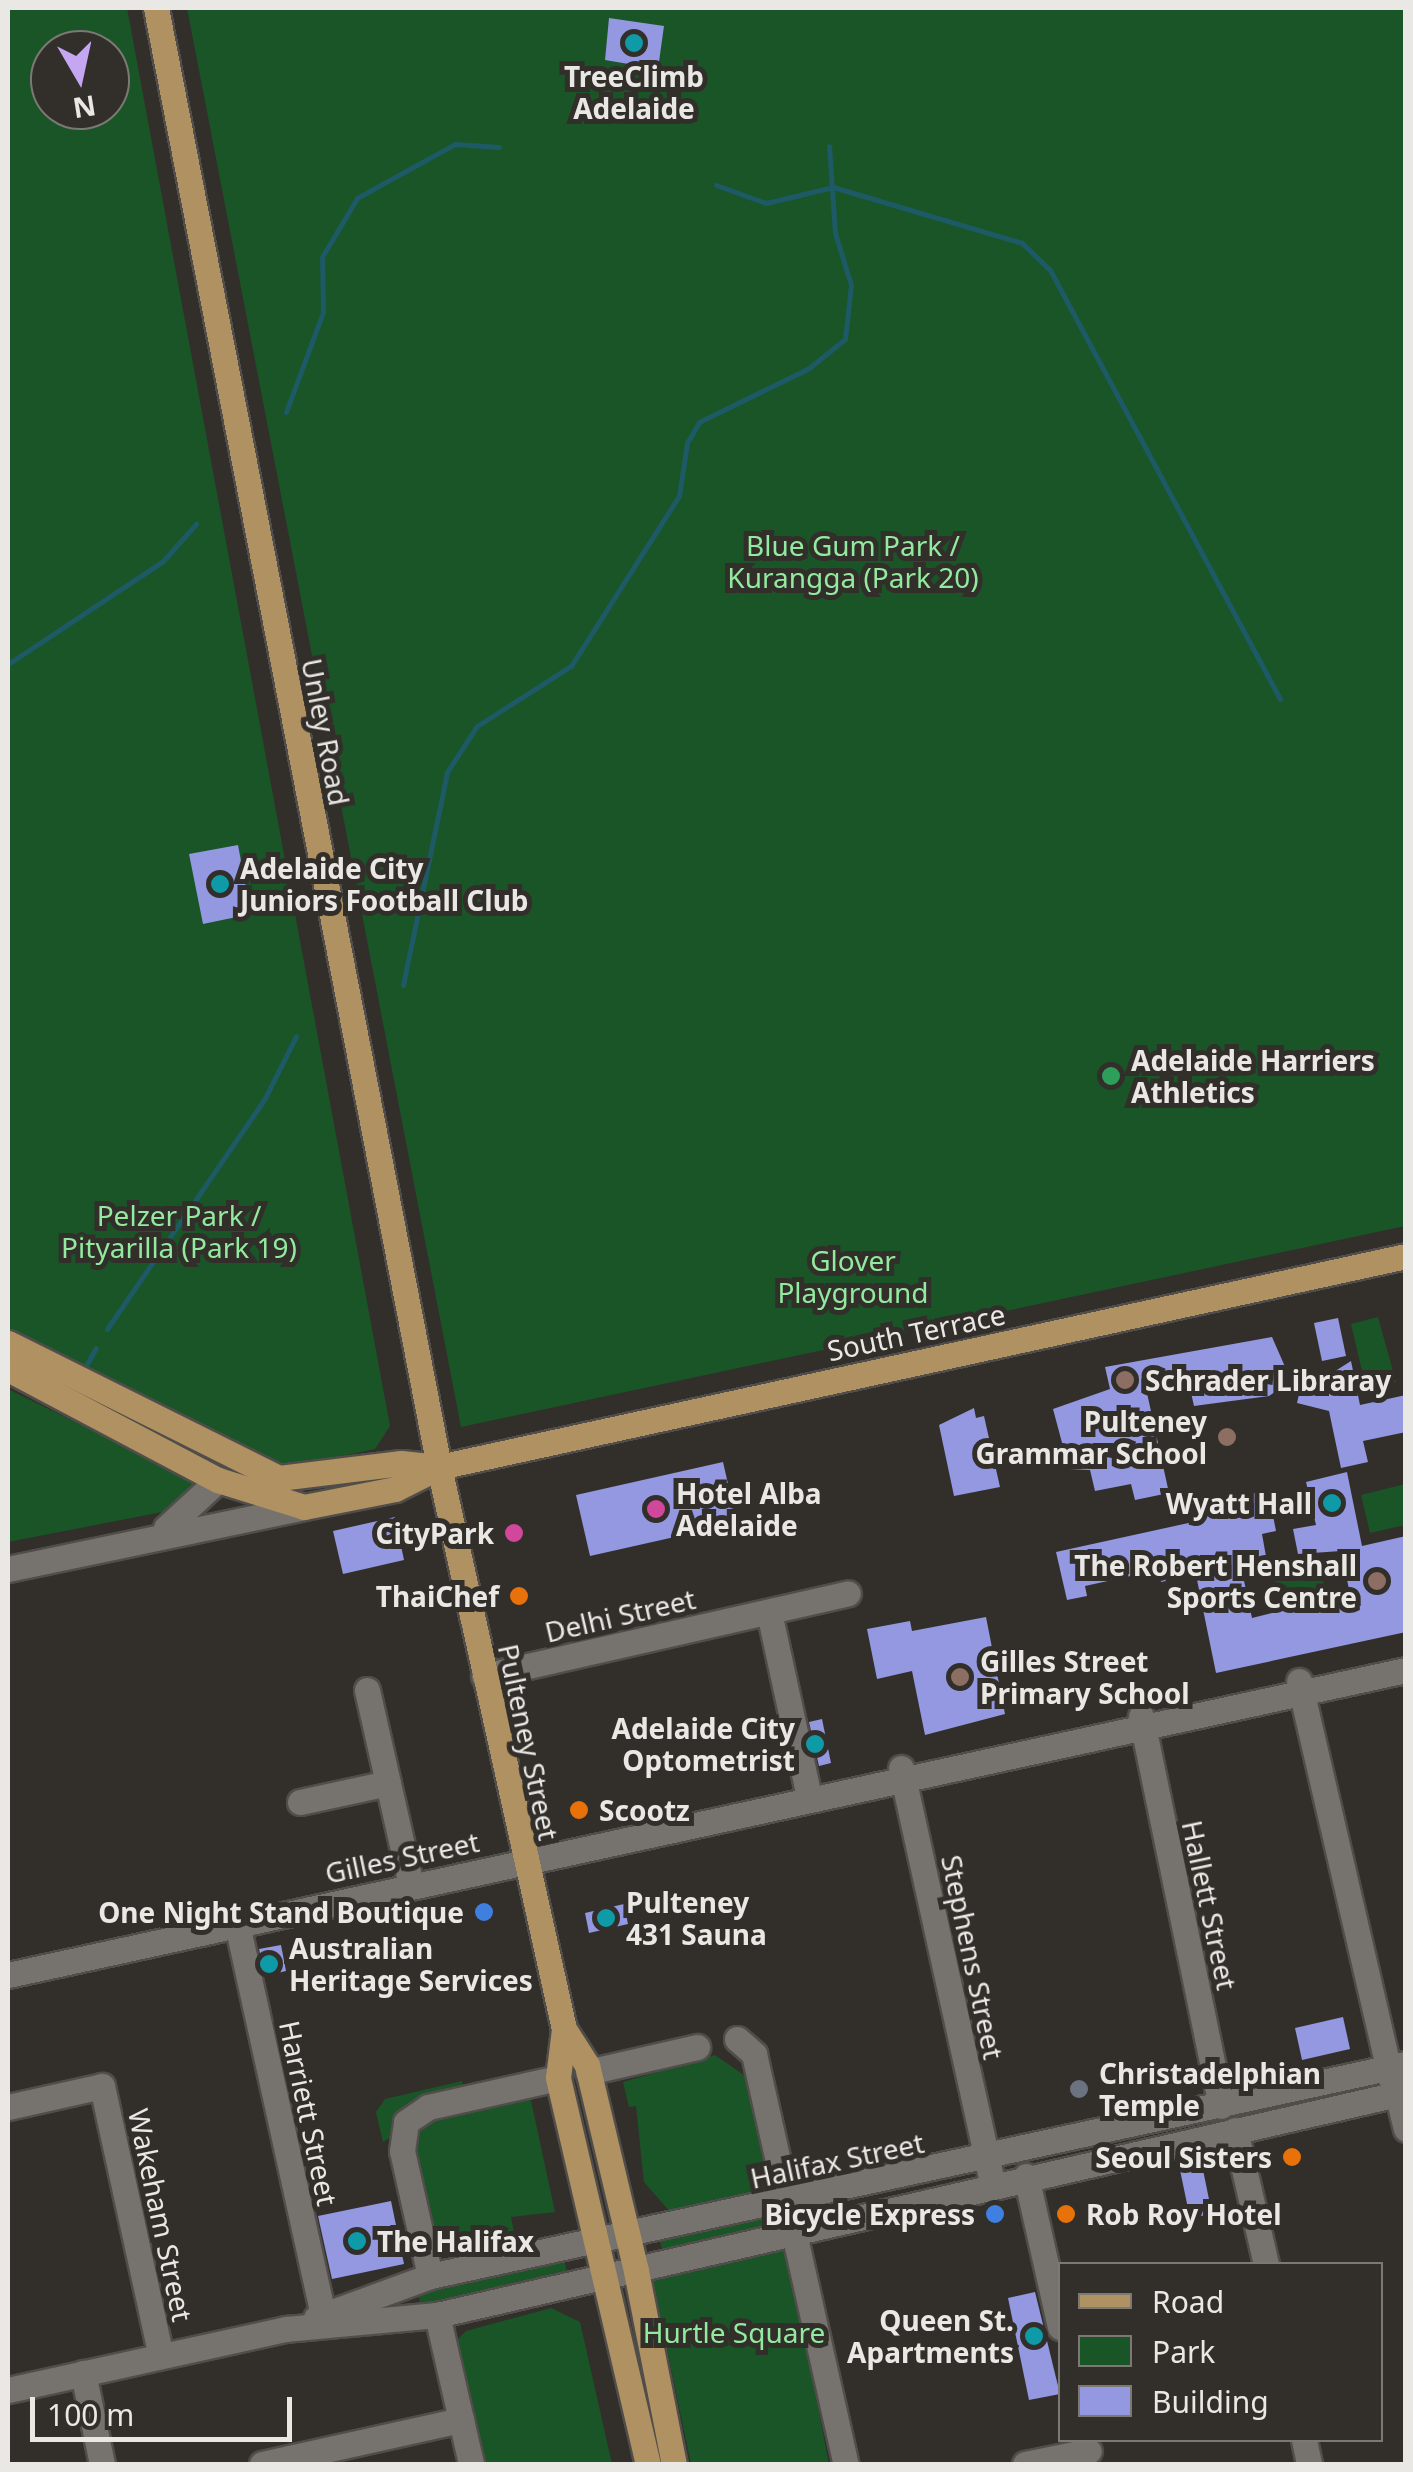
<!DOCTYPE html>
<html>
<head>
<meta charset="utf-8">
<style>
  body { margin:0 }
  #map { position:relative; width:1413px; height:2472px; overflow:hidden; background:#322f2b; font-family:"Noto Sans",sans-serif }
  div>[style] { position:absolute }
  .green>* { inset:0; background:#195527 }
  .stream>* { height:5px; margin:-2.5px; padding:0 2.5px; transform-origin:2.5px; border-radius:2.5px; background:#1e5a66 }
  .building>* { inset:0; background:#9398e0 }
  .roads { filter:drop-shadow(2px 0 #504d4a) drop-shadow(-2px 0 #504d4a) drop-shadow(0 2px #504d4a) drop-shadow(0 -2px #504d4a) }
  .minor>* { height:25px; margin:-12.5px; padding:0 12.5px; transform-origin:12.5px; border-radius:12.5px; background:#76736e }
  .major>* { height:25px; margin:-12.5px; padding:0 12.5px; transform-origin:12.5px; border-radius:12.5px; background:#b09161 }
  .dots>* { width:28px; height:28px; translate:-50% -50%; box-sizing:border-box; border:5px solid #322f2b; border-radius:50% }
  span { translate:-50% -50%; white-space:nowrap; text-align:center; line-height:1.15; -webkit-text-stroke:10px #322f2b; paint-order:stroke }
  .poi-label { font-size:28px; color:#eae8e5; font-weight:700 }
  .left { translate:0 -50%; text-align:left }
  .right { translate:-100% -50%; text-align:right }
  .park-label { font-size:28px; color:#92ea9f }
  .street-label { font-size:28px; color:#eae8e5 }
  .frame { position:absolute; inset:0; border:10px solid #eae8e5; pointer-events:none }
  .legend { position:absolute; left:1058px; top:2262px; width:325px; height:180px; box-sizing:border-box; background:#322f2b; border:2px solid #7c7975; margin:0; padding:12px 18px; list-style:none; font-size:30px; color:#eae8e5 }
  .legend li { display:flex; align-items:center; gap:20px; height:50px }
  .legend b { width:50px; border:2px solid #7c7975 }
  .north { position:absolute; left:30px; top:30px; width:100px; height:100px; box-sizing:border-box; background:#322f2b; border:2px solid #7c7975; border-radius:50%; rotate:171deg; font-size:28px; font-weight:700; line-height:40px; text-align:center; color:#eae8e5 }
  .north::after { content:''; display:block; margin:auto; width:35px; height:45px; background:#c5a6f0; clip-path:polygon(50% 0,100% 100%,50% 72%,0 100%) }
  .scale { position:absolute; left:30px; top:2397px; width:262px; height:45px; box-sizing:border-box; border:5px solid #eae8e5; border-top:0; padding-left:12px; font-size:30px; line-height:35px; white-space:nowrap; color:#eae8e5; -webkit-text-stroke:8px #322f2b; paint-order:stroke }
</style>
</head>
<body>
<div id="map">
  <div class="green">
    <div style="clip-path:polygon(evenodd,8px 8px,127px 8px,390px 1426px,375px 1449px,292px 1467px,232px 1453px,8px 1331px,8px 8px,50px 50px,110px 50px,110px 110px,50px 110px,50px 50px)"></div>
    <div style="clip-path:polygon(187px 8px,1405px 8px,1405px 1226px,461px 1427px)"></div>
    <div style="clip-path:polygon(1378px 1317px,1396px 1382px,1366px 1388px,1351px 1324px)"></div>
    <div style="clip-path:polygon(8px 1389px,199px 1483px,193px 1506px,8px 1542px)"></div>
    <div style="clip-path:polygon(1405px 1484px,1405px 1525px,1370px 1533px,1361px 1495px)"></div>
    <div style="clip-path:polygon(1320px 1567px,1325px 1591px,1279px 1602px,1274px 1577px)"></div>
    <div style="clip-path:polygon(715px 2055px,748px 2078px,774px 2189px,672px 2214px,644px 2182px,636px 2106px,629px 2107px,623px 2082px)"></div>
    <div style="clip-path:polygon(462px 2081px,463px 2089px,383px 2142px,376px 2112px,385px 2099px)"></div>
    <div style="clip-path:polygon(530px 2096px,555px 2212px,511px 2217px,515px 2238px,434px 2255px,408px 2151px,420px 2117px)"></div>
    <div style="clip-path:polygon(778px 2211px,780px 2224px,663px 2255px,658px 2229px)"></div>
    <div style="clip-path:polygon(787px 2246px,829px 2464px,691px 2464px,652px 2278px)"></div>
    <div style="clip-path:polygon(564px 2258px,569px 2282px,421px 2307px,418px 2292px)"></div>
    <div style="clip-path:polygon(551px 2308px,580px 2322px,612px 2464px,483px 2464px,456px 2341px,466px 2331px)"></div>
  </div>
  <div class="stream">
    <div style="left:716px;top:185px;width:53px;rotate:19.8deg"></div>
    <div style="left:766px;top:203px;width:69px;rotate:-13.4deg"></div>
    <div style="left:833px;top:187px;width:197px;rotate:16.5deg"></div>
    <div style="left:1022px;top:243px;width:39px;rotate:44deg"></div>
    <div style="left:1050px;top:270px;width:487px;rotate:61.8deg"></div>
    <div style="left:286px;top:412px;width:107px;rotate:-69.7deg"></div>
    <div style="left:323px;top:312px;width:55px;rotate:-91deg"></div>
    <div style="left:322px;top:257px;width:69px;rotate:-59.3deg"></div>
    <div style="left:357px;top:198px;width:112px;rotate:-28.9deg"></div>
    <div style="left:455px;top:144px;width:44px;rotate:3.9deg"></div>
    <div style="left:8px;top:664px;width:186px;rotate:-33.6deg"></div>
    <div style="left:163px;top:561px;width:50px;rotate:-48.3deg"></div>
    <div style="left:403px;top:985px;width:217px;rotate:-78.3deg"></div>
    <div style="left:447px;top:772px;width:55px;rotate:-56.9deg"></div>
    <div style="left:477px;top:726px;width:112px;rotate:-32.6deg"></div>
    <div style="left:571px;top:666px;width:201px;rotate:-57.6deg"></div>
    <div style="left:679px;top:496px;width:54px;rotate:-81.4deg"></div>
    <div style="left:687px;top:443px;width:24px;rotate:-60deg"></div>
    <div style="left:699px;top:422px;width:123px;rotate:-26.1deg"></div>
    <div style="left:809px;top:368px;width:46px;rotate:-38.9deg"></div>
    <div style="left:845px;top:339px;width:54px;rotate:-83.7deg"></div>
    <div style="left:851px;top:285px;width:54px;rotate:-107.1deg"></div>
    <div style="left:835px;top:233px;width:87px;rotate:-93.9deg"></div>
    <div style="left:107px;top:1329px;width:280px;rotate:-55.6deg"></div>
    <div style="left:265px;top:1098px;width:69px;rotate:-63.4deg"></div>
    <div style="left:87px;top:1364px;width:18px;rotate:-61deg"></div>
  </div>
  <div class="building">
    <div style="clip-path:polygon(609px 18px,664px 26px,658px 69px,605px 60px)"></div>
    <div style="clip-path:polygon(238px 845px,251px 914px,203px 924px,189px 854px)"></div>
    <div style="clip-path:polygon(1338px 1318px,1346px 1356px,1322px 1361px,1314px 1323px)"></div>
    <div style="clip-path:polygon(1272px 1337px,1286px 1369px,1278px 1371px,1281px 1388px,1269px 1396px,1194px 1406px,1189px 1384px,1147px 1393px,1169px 1493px,1135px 1500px,1131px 1484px,1095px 1491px,1090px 1470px,1069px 1469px,1053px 1409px,1110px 1389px,1105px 1367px)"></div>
    <div style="clip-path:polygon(1351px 1361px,1360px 1405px,1406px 1395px,1406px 1432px,1363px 1441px,1368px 1462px,1341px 1468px,1329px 1411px,1297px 1403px,1299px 1394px)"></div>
    <div style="clip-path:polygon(974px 1408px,976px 1418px,984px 1416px,1000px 1487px,954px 1496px,939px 1425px)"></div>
    <div style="clip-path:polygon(723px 1462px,737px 1523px,590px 1556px,576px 1495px)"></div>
    <div style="clip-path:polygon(1347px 1472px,1362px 1546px,1406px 1536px,1406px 1632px,1216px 1673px,1196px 1575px,1161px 1582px,1158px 1570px,1085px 1586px,1087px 1596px,1067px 1600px,1056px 1552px,1193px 1522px,1190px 1507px,1268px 1490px,1276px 1531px,1262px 1534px,1267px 1562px,1241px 1567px,1252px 1618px,1350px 1594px,1341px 1551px,1298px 1554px,1293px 1529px,1316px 1525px,1306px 1482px)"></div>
    <div style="clip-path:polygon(395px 1517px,404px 1560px,343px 1574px,333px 1531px)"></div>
    <div style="clip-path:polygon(986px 1617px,1005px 1714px,925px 1735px,912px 1671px,877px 1679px,867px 1629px,910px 1621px,912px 1631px)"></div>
    <div style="clip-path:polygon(822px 1719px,831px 1763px,819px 1766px,809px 1722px)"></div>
    <div style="clip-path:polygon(624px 1904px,628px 1924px,589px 1933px,585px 1913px)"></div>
    <div style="clip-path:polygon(281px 1945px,286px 1971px,265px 1976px,259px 1949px)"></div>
    <div style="clip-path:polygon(1343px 2017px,1350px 2049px,1302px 2060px,1295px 2028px)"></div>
    <div style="clip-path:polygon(1202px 2165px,1212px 2214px,1190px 2218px,1180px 2170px)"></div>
    <div style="clip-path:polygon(391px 2201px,404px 2264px,332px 2279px,318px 2216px)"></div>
    <div style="clip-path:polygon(1035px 2292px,1060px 2394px,1029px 2400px,1008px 2298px)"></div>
  </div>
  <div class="roads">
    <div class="minor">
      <div style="left:166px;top:1528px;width:71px;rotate:-42.7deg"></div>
      <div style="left:8px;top:1569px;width:302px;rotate:-11.8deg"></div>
      <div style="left:769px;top:1612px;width:189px;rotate:77.8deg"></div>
      <div style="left:484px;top:1676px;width:373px;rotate:-12.8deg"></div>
      <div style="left:1299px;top:1681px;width:409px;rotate:77deg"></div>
      <div style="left:367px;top:1690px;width:200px;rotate:77.3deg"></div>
      <div style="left:1141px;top:1716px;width:398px;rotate:78.4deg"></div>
      <div style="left:901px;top:1768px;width:415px;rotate:77.6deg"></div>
      <div style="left:300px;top:1802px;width:90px;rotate:-12.2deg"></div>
      <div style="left:237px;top:1924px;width:401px;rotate:77.6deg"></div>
      <div style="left:8px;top:1975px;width:1431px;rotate:-12.31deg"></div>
      <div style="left:737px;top:2039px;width:23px;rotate:41deg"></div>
      <div style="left:754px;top:2054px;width:420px;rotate:77.4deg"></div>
      <div style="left:588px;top:2072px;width:112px;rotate:-12.9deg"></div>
      <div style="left:1397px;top:2093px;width:37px;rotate:76deg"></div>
      <div style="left:8px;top:2107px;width:96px;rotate:-12.6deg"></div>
      <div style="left:102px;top:2086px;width:276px;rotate:77.7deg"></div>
      <div style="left:1235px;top:2130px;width:138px;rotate:77deg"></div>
      <div style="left:1026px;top:2176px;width:155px;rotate:77.3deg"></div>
      <div style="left:430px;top:2276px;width:128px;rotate:-102.6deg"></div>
      <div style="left:402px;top:2151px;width:29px;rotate:-82deg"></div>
      <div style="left:406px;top:2122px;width:27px;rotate:-34deg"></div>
      <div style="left:428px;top:2107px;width:133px;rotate:-12.6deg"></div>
      <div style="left:437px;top:2315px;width:153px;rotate:77.1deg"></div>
      <div style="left:316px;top:2318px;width:121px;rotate:-20.2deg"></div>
      <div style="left:430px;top:2276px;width:999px;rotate:-12.26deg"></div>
      <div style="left:83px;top:2373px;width:93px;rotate:78.2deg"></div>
      <div style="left:8px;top:2390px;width:285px;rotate:-12.4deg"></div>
      <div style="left:286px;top:2329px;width:152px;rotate:-5.3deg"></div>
      <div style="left:437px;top:2315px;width:994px;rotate:-12.96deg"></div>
      <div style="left:1304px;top:2440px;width:25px;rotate:78deg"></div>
      <div style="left:262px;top:2464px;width:204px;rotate:-12.5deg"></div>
      <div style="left:1025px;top:2464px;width:65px;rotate:-11.5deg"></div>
    </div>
    <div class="major">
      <div style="left:156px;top:8px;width:1486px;rotate:79.02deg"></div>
      <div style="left:439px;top:1467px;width:576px;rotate:77.46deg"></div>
      <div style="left:564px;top:2029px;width:43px;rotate:57.4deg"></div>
      <div style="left:587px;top:2065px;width:212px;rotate:76.6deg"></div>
      <div style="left:636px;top:2271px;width:197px;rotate:78.9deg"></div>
      <div style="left:8px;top:1343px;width:303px;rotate:26.5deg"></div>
      <div style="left:279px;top:1478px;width:123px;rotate:-7deg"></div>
      <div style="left:401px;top:1463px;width:38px;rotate:6deg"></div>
      <div style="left:8px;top:1369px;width:238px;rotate:27.9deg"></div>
      <div style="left:218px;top:1480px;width:90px;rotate:17.4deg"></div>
      <div style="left:304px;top:1507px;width:93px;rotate:-11.2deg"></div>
      <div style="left:395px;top:1489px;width:49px;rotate:-26.6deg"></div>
      <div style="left:439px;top:1467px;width:990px;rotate:-12.31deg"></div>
      <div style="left:564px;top:2029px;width:49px;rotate:97deg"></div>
      <div style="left:558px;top:2078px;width:396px;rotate:76.9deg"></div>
    </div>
  </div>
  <div class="dots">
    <div style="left:634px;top:43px;background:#0f9aa8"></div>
    <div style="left:220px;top:884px;background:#0f9aa8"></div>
    <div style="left:1111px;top:1076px;background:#2e9e5b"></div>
    <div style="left:1125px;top:1380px;background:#8d6e63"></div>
    <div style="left:1227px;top:1437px;background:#8d6e63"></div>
    <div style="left:1332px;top:1503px;background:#0f9aa8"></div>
    <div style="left:656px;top:1509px;background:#d1479c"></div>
    <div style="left:514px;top:1533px;background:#d1479c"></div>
    <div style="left:1377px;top:1581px;background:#8d6e63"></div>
    <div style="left:519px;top:1596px;background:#e8710a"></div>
    <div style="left:960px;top:1677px;background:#8d6e63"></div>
    <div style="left:815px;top:1744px;background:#0f9aa8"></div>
    <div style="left:579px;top:1810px;background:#e8710a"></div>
    <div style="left:484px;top:1912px;background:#3f7fe0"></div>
    <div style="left:606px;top:1918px;background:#0f9aa8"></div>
    <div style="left:269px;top:1964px;background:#0f9aa8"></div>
    <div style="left:1079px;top:2089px;background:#6b7280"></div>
    <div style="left:1292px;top:2157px;background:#e8710a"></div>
    <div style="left:995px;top:2214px;background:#3f7fe0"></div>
    <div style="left:1066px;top:2214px;background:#e8710a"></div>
    <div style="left:357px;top:2241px;background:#0f9aa8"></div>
    <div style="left:1034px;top:2336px;background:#0f9aa8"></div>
  </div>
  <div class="poi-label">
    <span style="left:634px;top:92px">TreeClimb<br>Adelaide</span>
    <span class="left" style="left:240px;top:884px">Adelaide City<br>Juniors Football Club</span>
    <span class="left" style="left:1131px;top:1076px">Adelaide Harriers<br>Athletics</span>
    <span class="left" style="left:1145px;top:1380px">Schrader Libraray</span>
    <span class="right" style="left:1207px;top:1437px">Pulteney<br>Grammar School</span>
    <span class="left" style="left:676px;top:1509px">Hotel Alba<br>Adelaide</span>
    <span class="right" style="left:1312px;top:1503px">Wyatt Hall</span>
    <span class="right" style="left:494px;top:1533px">CityPark</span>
    <span class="right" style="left:1357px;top:1581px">The Robert Henshall<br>Sports Centre</span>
    <span class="right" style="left:499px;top:1596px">ThaiChef</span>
    <span class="left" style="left:980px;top:1677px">Gilles Street<br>Primary School</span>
    <span class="right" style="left:795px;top:1744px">Adelaide City<br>Optometrist</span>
    <span class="left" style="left:599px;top:1810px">Scootz</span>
    <span class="left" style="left:626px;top:1918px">Pulteney<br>431 Sauna</span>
    <span class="right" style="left:464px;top:1912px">One Night Stand Boutique</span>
    <span class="left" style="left:289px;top:1964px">Australian<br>Heritage Services</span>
    <span class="left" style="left:1099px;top:2089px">Christadelphian<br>Temple</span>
    <span class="right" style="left:1272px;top:2157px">Seoul Sisters</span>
    <span class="right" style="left:975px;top:2214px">Bicycle Express</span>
    <span class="left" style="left:1086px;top:2214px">Rob Roy Hotel</span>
    <span class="left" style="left:377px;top:2241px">The Halifax</span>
    <span class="right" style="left:1014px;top:2336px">Queen St.<br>Apartments</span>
  </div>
  <div class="park-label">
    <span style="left:853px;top:561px">Blue Gum Park /<br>Kurangga (Park 20)</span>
    <span style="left:179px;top:1231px">Pelzer Park /<br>Pityarilla (Park 19)</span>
    <span style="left:853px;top:1276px">Glover<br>Playground</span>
    <span style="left:734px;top:2332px">Hurtle Square</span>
  </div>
  <div class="street-label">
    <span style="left:326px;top:732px;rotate:79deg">Unley Road</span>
    <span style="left:916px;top:1332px;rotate:-12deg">South Terrace</span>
    <span style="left:620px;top:1615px;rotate:-13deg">Delhi Street</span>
    <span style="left:529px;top:1742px;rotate:78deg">Pulteney Street</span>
    <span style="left:402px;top:1857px;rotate:-12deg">Gilles Street</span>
    <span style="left:1210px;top:1905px;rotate:78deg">Hallett Street</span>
    <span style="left:973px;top:1957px;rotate:78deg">Stephens Street</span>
    <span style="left:309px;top:2113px;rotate:78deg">Harriett Street</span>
    <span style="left:837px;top:2160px;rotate:-12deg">Halifax Street</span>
    <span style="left:161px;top:2215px;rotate:78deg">Wakeham Street</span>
  </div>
  <div class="frame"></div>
  <ul class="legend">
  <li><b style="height:12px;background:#b09161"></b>Road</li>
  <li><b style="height:28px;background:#195527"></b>Park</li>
  <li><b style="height:28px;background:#9398e0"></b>Building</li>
  </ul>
  <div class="north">N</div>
  <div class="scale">100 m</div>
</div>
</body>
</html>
